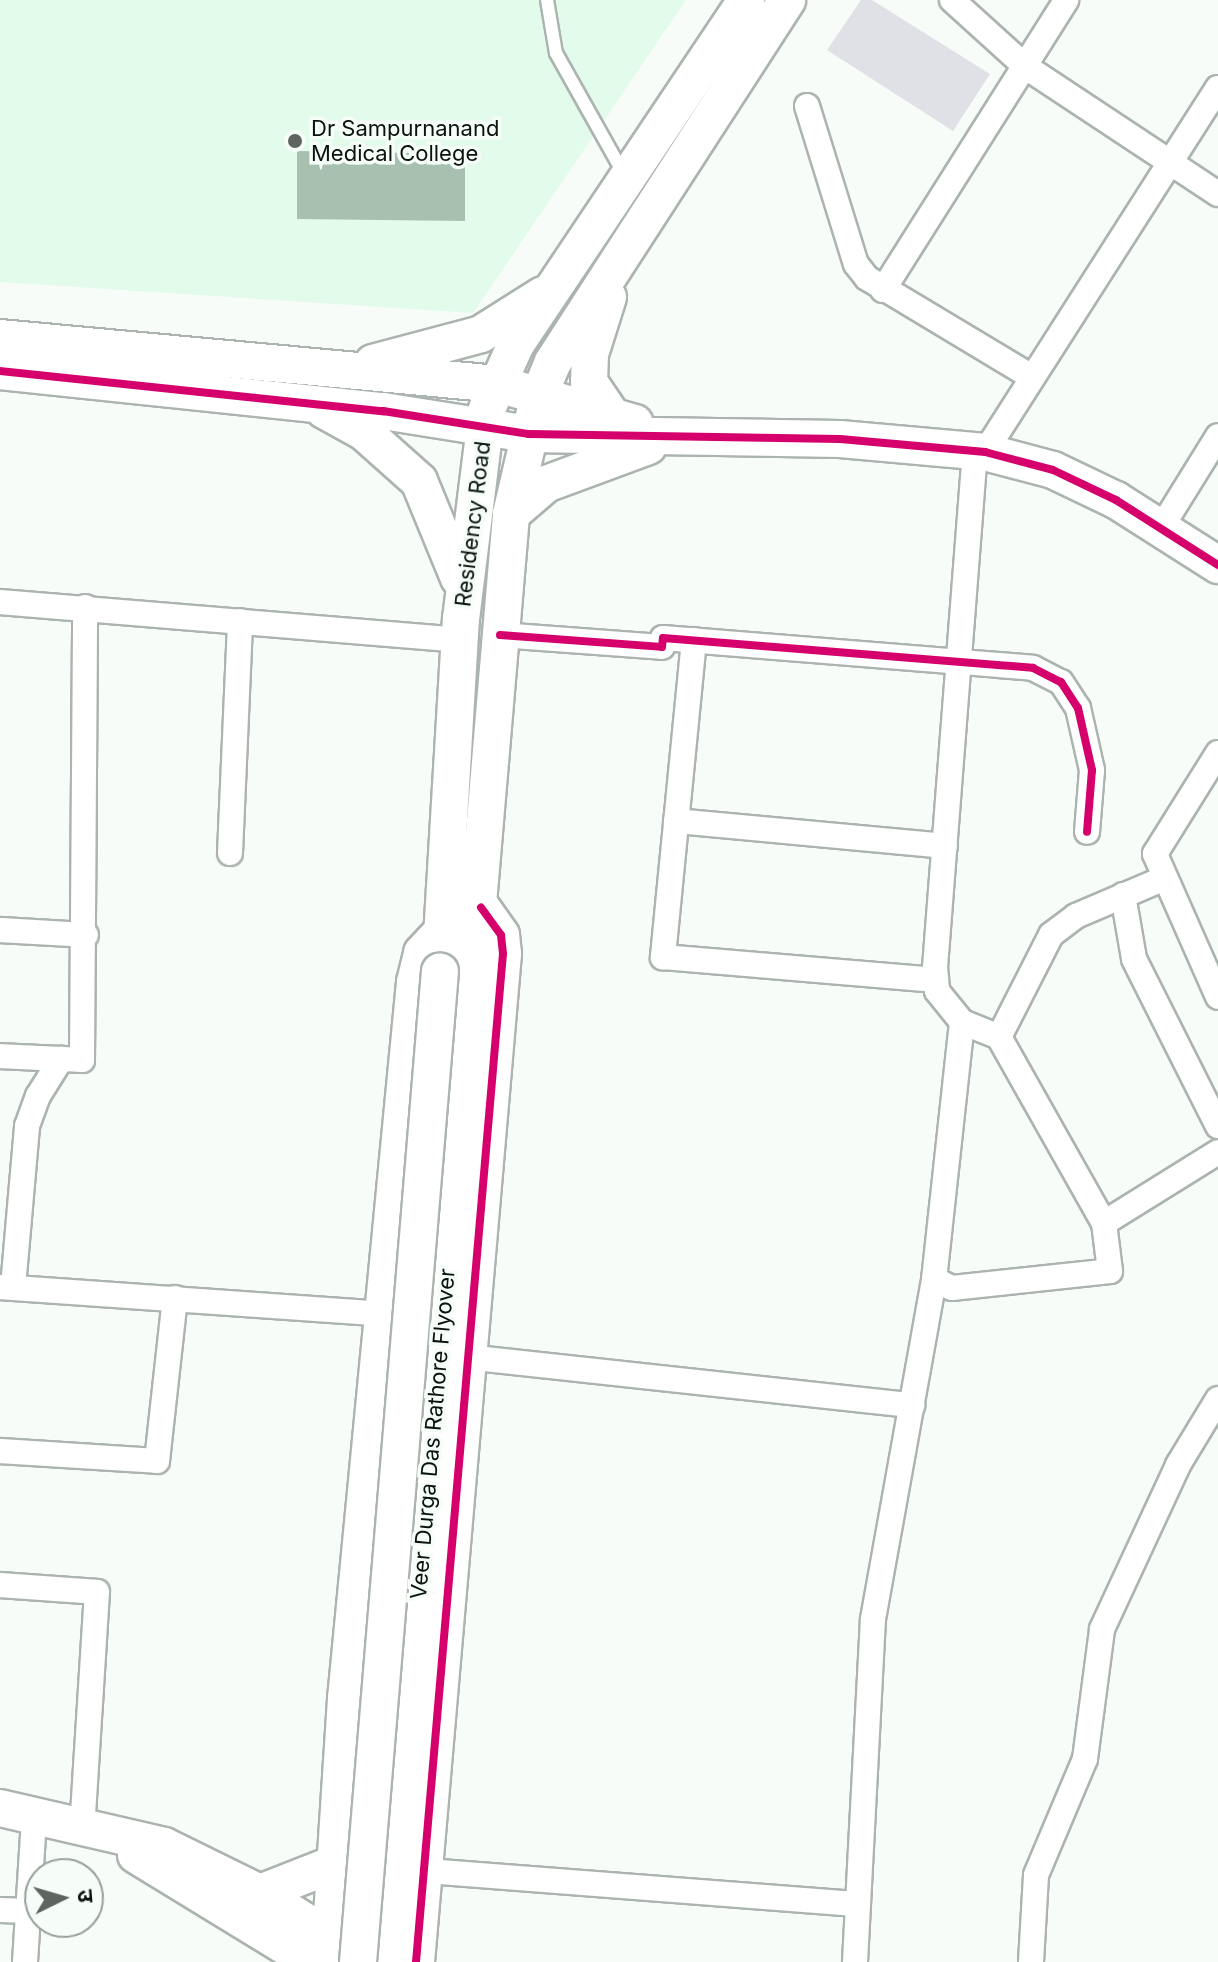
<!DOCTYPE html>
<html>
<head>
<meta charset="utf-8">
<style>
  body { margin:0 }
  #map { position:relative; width:1218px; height:1962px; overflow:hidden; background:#f7fcf9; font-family:Inter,"Noto Sans Devanagari",sans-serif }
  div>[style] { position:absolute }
  .built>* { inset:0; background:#e2fbeb }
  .water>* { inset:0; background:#a7c0b0 }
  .building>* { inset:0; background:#dfe1e6 }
  .roads { filter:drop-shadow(2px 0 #acb4af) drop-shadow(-2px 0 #acb4af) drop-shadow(0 2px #acb4af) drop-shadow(0 -2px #acb4af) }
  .lane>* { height:12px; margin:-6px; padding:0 6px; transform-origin:6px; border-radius:6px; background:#fefffe }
  .street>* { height:24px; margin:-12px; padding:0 12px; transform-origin:12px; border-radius:12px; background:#fefffe }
  .secondary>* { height:36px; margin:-18px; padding:0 18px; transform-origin:18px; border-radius:18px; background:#fefffe }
  .bridges { filter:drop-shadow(2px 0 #acb4af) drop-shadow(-2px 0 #acb4af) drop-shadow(0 2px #acb4af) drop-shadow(0 -2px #acb4af) }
  .secondary-bridge>* { height:36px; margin:-18px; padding:0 18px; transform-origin:18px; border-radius:18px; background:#fefffe }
  .cycleway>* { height:8px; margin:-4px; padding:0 4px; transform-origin:4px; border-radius:4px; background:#d6006c }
  .dots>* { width:22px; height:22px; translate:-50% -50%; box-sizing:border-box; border:4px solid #f6fdf9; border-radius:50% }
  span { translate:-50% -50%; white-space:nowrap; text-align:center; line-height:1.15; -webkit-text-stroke:7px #f6fdf9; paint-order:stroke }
  .poi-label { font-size:22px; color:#08140c }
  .left { translate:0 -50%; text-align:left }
  .street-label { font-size:22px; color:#08140c }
  .north { position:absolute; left:24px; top:1858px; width:80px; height:80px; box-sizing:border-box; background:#f6fdf9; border:2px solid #97a09a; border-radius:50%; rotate:85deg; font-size:22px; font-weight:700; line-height:32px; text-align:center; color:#08140c }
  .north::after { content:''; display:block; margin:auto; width:28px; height:36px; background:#5c655f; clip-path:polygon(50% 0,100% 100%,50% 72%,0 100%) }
</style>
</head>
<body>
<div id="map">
  <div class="built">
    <div style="clip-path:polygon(0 0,686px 0,473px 313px,0 282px)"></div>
  </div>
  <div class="water">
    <div style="clip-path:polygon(297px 151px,465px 154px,465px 221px,297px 219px)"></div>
  </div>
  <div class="building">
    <div style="clip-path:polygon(861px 0,872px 0,990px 74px,953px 131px,827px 50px)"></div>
  </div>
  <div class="roads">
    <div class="lane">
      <div style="left:547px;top:0;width:54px;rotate:80.4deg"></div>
      <div style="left:556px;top:53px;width:139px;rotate:60.7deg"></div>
    </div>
    <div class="street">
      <div style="left:952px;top:0;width:100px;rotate:42.2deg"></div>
      <div style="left:1026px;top:67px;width:230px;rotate:33.5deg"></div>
      <div style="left:807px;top:106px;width:165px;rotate:72.8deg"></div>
      <div style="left:856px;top:264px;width:18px;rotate:52deg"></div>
      <div style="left:867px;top:278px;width:192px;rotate:31deg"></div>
      <div style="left:883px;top:290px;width:343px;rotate:-57.7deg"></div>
      <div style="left:975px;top:451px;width:518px;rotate:94.43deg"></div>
      <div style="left:935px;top:967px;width:24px;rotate:85deg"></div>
      <div style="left:937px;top:991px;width:40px;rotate:51deg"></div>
      <div style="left:962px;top:1022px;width:40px;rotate:22deg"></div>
      <div style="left:985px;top:452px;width:432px;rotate:-57.4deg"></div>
      <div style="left:1161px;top:528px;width:108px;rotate:-58.2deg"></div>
      <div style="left:0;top:602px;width:463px;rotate:4.7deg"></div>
      <div style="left:500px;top:635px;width:162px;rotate:4.2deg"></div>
      <div style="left:662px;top:647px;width:9px;rotate:-84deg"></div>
      <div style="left:663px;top:638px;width:371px;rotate:4.6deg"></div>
      <div style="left:1033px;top:668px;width:31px;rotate:27deg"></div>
      <div style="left:1061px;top:682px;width:31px;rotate:57deg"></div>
      <div style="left:1078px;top:708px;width:64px;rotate:77.3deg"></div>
      <div style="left:1092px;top:770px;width:62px;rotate:94.6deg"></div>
      <div style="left:694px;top:640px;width:319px;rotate:95.6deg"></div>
      <div style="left:663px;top:957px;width:274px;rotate:4.8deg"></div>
      <div style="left:1218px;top:753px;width:119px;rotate:122deg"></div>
      <div style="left:1155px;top:854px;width:156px;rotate:66.2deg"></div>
      <div style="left:676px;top:821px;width:270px;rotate:5.3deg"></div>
      <div style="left:230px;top:853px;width:232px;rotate:-87.5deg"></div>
      <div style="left:1165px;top:878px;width:97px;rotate:156.9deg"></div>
      <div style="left:1076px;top:916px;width:31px;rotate:143deg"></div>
      <div style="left:1051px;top:935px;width:114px;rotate:117deg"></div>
      <div style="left:999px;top:1037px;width:214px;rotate:60.6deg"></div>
      <div style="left:1104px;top:1223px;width:134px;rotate:-31.9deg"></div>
      <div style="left:1123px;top:895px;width:65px;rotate:80.2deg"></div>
      <div style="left:1134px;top:959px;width:187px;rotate:63.3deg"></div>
      <div style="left:0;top:930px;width:86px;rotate:3.3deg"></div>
      <div style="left:962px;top:1022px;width:259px;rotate:96.2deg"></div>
      <div style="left:934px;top:1279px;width:20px;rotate:27deg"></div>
      <div style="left:952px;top:1288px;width:159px;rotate:-6.1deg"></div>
      <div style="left:1110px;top:1271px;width:48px;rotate:-97.1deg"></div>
      <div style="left:0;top:1056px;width:82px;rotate:2.8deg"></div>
      <div style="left:82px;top:1060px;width:453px;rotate:-89.6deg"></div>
      <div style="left:0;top:1287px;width:384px;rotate:4deg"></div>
      <div style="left:13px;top:1287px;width:162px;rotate:-85deg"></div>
      <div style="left:27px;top:1126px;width:32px;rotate:-70deg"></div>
      <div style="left:38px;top:1096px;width:44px;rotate:-58.1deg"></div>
      <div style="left:467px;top:1357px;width:448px;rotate:6.2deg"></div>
      <div style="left:0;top:1451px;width:157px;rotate:3.6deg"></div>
      <div style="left:157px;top:1461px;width:164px;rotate:-83.7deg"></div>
      <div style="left:0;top:1585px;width:97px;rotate:4.1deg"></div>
      <div style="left:97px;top:1592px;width:236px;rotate:93.6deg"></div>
      <div style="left:426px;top:1871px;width:432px;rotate:4.4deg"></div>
      <div style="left:0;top:1910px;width:29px;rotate:2deg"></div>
      <div style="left:25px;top:1962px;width:145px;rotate:-86.4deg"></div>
      <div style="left:855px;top:1962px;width:343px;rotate:-87deg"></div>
      <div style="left:873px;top:1619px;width:345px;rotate:-79.8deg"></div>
      <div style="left:1031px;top:1962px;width:87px;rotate:-86.7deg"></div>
      <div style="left:1036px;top:1875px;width:126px;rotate:-67.1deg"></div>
      <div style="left:1085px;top:1759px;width:131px;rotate:-82.5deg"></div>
      <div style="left:1102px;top:1629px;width:181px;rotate:-65.1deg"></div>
      <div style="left:1178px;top:1465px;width:77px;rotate:-58.8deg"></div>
    </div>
    <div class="secondary">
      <div style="left:608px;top:297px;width:60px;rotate:107.5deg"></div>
      <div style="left:590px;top:354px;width:28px;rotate:92deg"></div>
      <div style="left:589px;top:382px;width:41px;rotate:55.9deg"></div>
      <div style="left:0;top:338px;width:500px;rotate:5.28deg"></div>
      <div style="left:498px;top:384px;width:142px;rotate:15.9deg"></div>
      <div style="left:373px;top:363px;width:112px;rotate:-15deg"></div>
      <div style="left:481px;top:334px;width:73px;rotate:-32.2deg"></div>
      <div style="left:0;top:371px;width:385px;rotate:6deg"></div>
      <div style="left:383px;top:411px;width:148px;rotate:9deg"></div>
      <div style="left:529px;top:434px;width:311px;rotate:0.9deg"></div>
      <div style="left:840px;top:439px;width:146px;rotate:5.1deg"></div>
      <div style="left:985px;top:452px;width:70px;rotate:14.8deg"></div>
      <div style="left:1053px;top:470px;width:70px;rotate:25.5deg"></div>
      <div style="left:1116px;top:500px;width:121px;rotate:32.5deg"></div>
      <div style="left:324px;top:410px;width:46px;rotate:28.8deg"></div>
      <div style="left:364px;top:432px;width:74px;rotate:41.7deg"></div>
      <div style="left:419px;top:481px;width:105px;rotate:67.6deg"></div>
      <div style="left:511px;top:514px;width:46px;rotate:-40.6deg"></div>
      <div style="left:546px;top:484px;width:109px;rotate:-20.4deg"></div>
      <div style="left:440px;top:971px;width:353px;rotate:-86.6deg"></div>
      <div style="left:461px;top:619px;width:212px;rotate:-82.9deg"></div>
      <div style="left:487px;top:409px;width:71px;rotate:-66deg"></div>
      <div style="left:516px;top:344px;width:414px;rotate:-56.2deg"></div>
      <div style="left:0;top:1808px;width:168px;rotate:13deg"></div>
      <div style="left:164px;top:1846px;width:107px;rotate:26.1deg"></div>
      <div style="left:260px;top:1893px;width:103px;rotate:32.3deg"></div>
      <div style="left:136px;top:1855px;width:205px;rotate:31.4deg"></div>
      <div style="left:260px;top:1893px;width:82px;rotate:-21.5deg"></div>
      <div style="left:329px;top:1962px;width:264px;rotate:-86.3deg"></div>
      <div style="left:346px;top:1699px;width:720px;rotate:-84.5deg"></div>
      <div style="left:415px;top:982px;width:30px;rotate:-76deg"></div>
      <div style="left:422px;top:953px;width:25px;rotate:-47deg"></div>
      <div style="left:388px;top:1962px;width:1453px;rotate:-85.14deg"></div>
      <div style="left:511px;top:514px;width:122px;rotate:-76.8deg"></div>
      <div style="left:539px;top:395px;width:36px;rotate:-67deg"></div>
      <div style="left:553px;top:362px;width:431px;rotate:-57.1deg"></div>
      <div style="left:416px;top:1962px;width:1012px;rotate:-85.07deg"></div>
      <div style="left:503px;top:954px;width:19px;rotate:-96deg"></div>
      <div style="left:501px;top:935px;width:33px;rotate:-125deg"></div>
    </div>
  </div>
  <div class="bridges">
    <div class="secondary-bridge">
      <div style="left:358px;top:1962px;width:994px;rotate:-85.27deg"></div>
    </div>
  </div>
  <div class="cycleway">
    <div style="left:0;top:371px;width:385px;rotate:6deg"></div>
    <div style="left:383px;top:411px;width:148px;rotate:9deg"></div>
    <div style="left:529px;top:434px;width:311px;rotate:0.9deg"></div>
    <div style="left:840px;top:439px;width:146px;rotate:5.1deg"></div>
    <div style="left:985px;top:452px;width:70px;rotate:14.8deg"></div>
    <div style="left:1053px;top:470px;width:70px;rotate:25.5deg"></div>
    <div style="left:1116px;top:500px;width:121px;rotate:32.5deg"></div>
    <div style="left:500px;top:635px;width:162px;rotate:4.2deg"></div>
    <div style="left:662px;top:647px;width:9px;rotate:-84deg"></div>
    <div style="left:663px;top:638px;width:371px;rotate:4.6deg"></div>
    <div style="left:1033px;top:668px;width:31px;rotate:27deg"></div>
    <div style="left:1061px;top:682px;width:31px;rotate:57deg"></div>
    <div style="left:1078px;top:708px;width:64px;rotate:77.3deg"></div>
    <div style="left:1092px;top:770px;width:62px;rotate:94.6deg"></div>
    <div style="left:416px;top:1962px;width:1012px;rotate:-85.07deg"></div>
    <div style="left:503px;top:954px;width:19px;rotate:-96deg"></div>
    <div style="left:501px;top:935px;width:34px;rotate:-126deg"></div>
  </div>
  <div class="dots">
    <div style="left:295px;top:141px;background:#5c655f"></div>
  </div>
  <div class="poi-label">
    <span class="left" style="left:311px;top:141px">Dr Sampurnanand<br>Medical College</span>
  </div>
  <div class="street-label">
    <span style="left:473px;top:524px;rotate:-83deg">Residency Road</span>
    <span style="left:433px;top:1434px;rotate:-85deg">Veer Durga Das Rathore Flyover</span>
  </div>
  <div class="north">उ</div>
</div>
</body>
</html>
